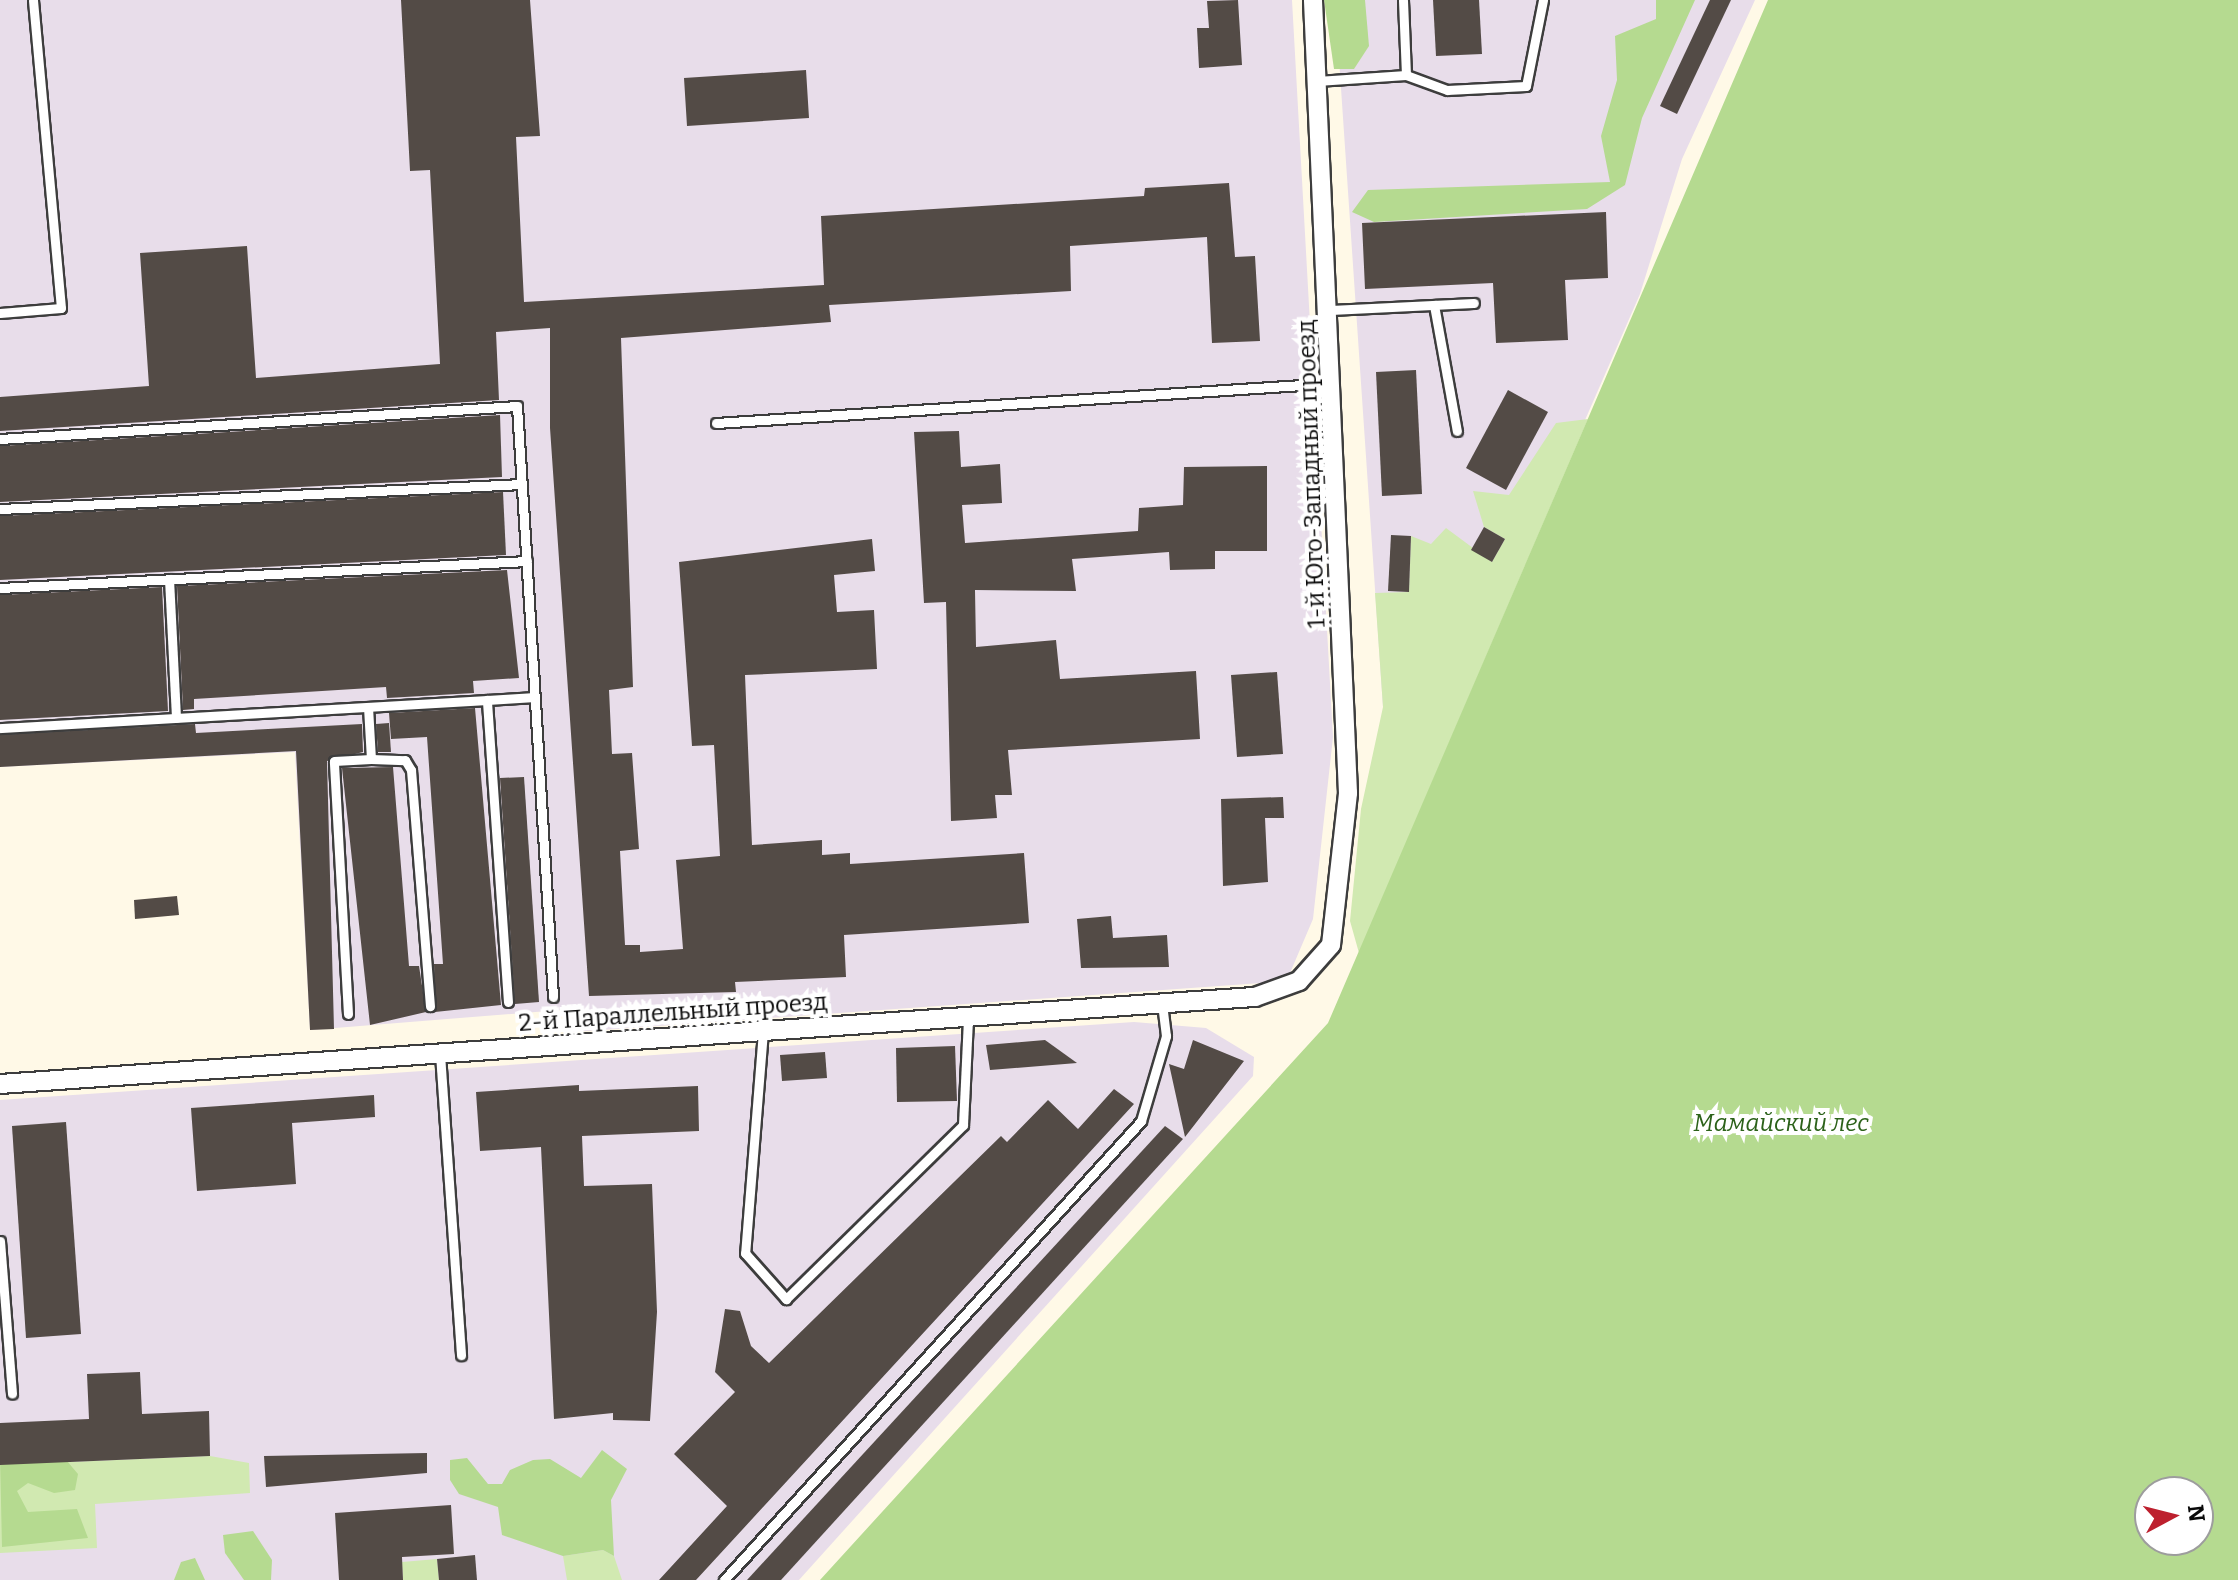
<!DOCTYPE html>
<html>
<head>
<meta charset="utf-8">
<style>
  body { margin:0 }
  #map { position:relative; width:2238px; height:1580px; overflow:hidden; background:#fff9e7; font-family:Bitter,serif }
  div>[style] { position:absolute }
  .industrial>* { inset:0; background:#e8ddea }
  .green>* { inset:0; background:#d1e9b1 }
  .forest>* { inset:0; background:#b5da90 }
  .building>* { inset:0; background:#534b46 }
  .roads { filter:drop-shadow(2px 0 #3d3d3d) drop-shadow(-2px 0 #3d3d3d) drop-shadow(0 2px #3d3d3d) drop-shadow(0 -2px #3d3d3d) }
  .lane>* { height:9px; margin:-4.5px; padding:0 4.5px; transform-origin:4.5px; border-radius:4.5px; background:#fff }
  .street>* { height:18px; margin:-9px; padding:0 9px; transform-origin:9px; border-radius:9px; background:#fff }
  span { translate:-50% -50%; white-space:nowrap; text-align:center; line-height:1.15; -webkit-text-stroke:8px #fff; paint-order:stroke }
  .street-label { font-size:24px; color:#0a0a0a }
  .park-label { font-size:24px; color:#2c621a; font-style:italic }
  .north { position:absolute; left:2134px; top:1476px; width:80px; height:80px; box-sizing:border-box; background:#fff; border:2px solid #9d9d9d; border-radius:50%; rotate:83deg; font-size:22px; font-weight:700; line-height:32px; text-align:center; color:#0a0a0a }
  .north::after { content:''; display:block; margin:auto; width:28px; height:36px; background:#bd202e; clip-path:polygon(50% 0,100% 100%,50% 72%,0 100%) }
</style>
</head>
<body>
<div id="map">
  <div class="industrial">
    <div style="clip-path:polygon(0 0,1292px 0,1333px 737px,1313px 919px,1290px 973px,1261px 983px,573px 1032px,572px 1009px,310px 1030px,295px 752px,0 767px)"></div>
    <div style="clip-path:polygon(1335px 0,1755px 0,1682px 159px,1640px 294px,1463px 700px,1383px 707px)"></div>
    <div style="clip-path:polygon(1134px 1022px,1206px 1028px,1254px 1057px,1253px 1076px,799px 1580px,0 1580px,0 1100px)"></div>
  </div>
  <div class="green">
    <div style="clip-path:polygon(1588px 419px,1359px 953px,1350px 921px,1361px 809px,1383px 707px,1375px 593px,1409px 592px,1411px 536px,1431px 544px,1446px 528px,1492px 562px,1505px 539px,1484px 527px,1473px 491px,1509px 495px,1556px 423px)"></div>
    <div style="clip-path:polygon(210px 1456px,249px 1463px,250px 1493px,95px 1504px,97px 1548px,0 1553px,0 1465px)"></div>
    <div style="clip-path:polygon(603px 1550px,614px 1556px,622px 1580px,567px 1580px,563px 1556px)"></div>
    <div style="clip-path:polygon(437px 1559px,439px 1580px,403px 1580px,402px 1562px)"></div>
  </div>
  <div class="forest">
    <div style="clip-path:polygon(1324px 0,1365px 0,1369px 46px,1354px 69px,1334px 69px)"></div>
    <div style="clip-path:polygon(1656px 0,1695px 0,1642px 118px,1625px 185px,1587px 209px,1374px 222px,1352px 212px,1368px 190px,1610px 182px,1601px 136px,1617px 80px,1615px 36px,1656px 19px)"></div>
    <div style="clip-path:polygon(evenodd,1768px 0,2238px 0,2238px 1580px,820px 1580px,1328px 1023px,1768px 0,2150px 1492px,2198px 1492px,2198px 1540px,2150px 1540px,2150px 1492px)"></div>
    <div style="clip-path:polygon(602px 1450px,627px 1469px,611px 1500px,614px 1556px,603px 1550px,563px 1556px,502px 1535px,498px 1507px,459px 1494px,450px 1480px,450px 1460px,467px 1458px,488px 1484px,502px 1484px,510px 1470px,533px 1460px,550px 1459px,581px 1478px)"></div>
    <div style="clip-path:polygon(61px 1454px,78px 1474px,75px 1490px,54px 1493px,28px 1483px,17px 1491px,28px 1512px,77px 1509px,88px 1538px,2px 1547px,0 1457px)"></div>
    <div style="clip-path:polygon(253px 1531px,272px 1560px,271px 1580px,244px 1580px,225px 1553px,223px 1535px)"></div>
    <div style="clip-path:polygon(195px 1558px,205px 1580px,174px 1580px,181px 1562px)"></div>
  </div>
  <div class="building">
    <div style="clip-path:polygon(401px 0,530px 0,540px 136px,516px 137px,524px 302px,824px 285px,821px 216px,1144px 196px,1145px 188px,1229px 183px,1235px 257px,1255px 256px,1260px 341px,1212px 343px,1207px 237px,1070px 246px,1071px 291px,829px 305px,831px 322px,621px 338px,633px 687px,609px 690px,612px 754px,632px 753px,639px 849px,620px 851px,625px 945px,640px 945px,640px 952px,683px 949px,676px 860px,720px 856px,714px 745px,692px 746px,679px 562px,872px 539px,875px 571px,834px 575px,837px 612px,874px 610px,877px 669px,745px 675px,752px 845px,822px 840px,822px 855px,850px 853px,850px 864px,1024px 853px,1029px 923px,844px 935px,846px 977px,735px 982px,736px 992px,589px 996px,550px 428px,550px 328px,496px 332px,499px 400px,0 431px,0 397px,149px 386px,140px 253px,247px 246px,256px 378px,440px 364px,430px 170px,410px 171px)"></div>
    <div style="clip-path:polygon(1238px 0,1242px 65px,1199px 68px,1197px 28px,1209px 28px,1207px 1px)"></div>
    <div style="clip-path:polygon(1433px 0,1479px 0,1482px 54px,1436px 56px)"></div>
    <div style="clip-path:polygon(1710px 0,1731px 0,1677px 114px,1660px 106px)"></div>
    <div style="clip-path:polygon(806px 70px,809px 118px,687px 126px,684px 78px)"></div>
    <div style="clip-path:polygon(1606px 212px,1608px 278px,1565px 280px,1568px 340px,1496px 343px,1493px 283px,1365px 289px,1362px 223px)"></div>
    <div style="clip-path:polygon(1416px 370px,1422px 494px,1382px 496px,1376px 372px)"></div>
    <div style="clip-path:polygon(1508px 390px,1548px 412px,1506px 490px,1466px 468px)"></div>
    <div style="clip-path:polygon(500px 415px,502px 477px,0 502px,0 446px)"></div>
    <div style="clip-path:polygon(959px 431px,961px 467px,1000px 464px,1002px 503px,962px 505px,965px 543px,1138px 531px,1139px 508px,1183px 505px,1184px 467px,1267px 466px,1267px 551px,1215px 551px,1215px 569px,1170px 570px,1169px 552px,1072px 559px,1076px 591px,975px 590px,976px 647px,1056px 640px,1060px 679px,1196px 671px,1200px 739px,1008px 750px,1012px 795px,995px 795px,997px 818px,951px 821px,946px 602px,924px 603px,914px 432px)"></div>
    <div style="clip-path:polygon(503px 492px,506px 555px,0 580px,0 516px)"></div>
    <div style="clip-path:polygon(1484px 527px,1505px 539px,1492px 562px,1471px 550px)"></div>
    <div style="clip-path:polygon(1391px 535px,1411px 536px,1409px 592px,1388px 591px)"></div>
    <div style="clip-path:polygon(507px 570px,519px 678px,473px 681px,474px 693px,387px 698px,386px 687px,194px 699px,194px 709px,183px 710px,177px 586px)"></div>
    <div style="clip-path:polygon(162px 587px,168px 711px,0 720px,0 595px)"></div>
    <div style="clip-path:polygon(1277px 672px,1283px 754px,1237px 757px,1231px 675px)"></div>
    <div style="clip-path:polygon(475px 708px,501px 1005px,435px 1012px,434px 964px,443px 964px,427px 737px,391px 739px,389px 713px)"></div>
    <div style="clip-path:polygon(389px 723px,391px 752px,378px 752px,376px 724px)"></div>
    <div style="clip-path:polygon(195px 724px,196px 733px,362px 724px,363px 752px,327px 761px,334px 1029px,310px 1030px,296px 751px,0 767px,0 735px)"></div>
    <div style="clip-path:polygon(393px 767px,409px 966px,419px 966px,426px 1012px,370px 1025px,342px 768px)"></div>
    <div style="clip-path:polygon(524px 777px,539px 1002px,515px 1004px,500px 778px)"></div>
    <div style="clip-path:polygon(1283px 797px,1284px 818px,1265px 818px,1268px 882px,1223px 886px,1221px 799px)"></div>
    <div style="clip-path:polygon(177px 896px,179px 915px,135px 919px,134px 900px)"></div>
    <div style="clip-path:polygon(1111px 916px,1113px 938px,1167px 935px,1169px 967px,1081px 968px,1077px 919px)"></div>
    <div style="clip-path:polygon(1045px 1040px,1077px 1063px,990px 1070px,986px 1045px)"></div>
    <div style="clip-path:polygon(1193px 1040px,1244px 1061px,1185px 1137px,1169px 1064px,1184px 1069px)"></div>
    <div style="clip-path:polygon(955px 1046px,957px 1101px,897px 1102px,896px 1048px)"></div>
    <div style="clip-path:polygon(825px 1052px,827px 1078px,782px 1081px,780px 1055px)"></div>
    <div style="clip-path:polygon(579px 1085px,579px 1091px,698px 1086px,699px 1131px,582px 1136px,584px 1186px,652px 1184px,657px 1312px,650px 1421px,613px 1420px,613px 1413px,554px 1419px,541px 1147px,480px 1151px,476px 1092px)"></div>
    <div style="clip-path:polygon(1114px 1089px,1134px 1104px,696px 1580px,659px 1580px,727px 1506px,674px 1454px,735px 1392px,715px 1372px,725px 1309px,740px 1311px,751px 1346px,769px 1363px,1001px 1136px,1007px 1142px,1048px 1100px,1078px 1129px)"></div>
    <div style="clip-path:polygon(374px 1095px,375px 1117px,292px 1123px,296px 1184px,197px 1191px,191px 1108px)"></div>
    <div style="clip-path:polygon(66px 1122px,81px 1334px,26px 1338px,12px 1126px)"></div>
    <div style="clip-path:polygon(1165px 1126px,1183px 1139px,781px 1580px,747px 1580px)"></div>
    <div style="clip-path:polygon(140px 1372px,142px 1414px,209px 1411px,210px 1456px,0 1465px,0 1423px,89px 1419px,87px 1374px)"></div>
    <div style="clip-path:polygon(427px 1453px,427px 1473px,266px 1487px,264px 1456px)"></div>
    <div style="clip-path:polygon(451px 1505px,454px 1554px,402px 1557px,403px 1580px,339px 1580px,335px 1513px)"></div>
    <div style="clip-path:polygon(475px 1555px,477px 1580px,439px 1580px,437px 1559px)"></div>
  </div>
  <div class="roads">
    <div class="lane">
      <div style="left:1406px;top:75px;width:44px;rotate:20.1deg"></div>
      <div style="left:1447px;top:90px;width:79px;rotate:-2.9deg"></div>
      <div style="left:1526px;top:86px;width:88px;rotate:-78.8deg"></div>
      <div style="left:1317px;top:81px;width:89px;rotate:-3.9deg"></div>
      <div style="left:1406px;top:75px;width:75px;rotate:-92.3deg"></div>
      <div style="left:1434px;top:305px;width:128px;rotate:79.7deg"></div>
      <div style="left:1330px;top:310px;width:144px;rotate:-2.8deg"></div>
      <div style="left:0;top:313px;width:61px;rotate:-4.7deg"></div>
      <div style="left:61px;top:308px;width:309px;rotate:-95.2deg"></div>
      <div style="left:716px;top:423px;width:618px;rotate:-3.71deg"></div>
      <div style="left:0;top:439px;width:518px;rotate:-3.65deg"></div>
      <div style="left:517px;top:406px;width:592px;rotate:86.51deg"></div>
      <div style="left:0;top:509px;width:523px;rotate:-2.74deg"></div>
      <div style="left:169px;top:579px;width:139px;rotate:87.1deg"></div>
      <div style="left:0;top:588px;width:528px;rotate:-2.93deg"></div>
      <div style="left:0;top:728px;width:488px;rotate:-3.3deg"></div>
      <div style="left:371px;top:759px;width:34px;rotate:2deg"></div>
      <div style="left:405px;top:760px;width:12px;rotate:59deg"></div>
      <div style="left:411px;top:770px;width:237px;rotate:85.4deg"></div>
      <div style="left:508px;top:1002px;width:303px;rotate:-94deg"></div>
      <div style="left:487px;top:700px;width:48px;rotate:-3.6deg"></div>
      <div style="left:348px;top:1014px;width:253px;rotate:-93.2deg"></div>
      <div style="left:334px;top:761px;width:37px;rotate:-3deg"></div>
      <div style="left:371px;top:759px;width:52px;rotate:-93.3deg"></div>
      <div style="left:763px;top:1031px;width:223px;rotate:94.6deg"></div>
      <div style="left:745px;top:1253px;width:62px;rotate:48.3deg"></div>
      <div style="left:786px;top:1299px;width:248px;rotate:-44.5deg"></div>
      <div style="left:963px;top:1125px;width:108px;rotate:-87.3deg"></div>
      <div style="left:440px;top:1054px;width:302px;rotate:86deg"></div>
      <div style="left:0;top:1241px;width:153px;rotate:85.5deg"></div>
      <div style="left:724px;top:1580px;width:620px;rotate:-47.74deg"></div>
      <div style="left:1141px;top:1121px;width:89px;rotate:-73.6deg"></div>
      <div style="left:1166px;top:1036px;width:32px;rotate:-97deg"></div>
    </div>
    <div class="street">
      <div style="left:0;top:1084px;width:1258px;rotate:-3.97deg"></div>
      <div style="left:1255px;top:997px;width:47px;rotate:-20deg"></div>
      <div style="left:1299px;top:981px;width:48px;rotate:-48.4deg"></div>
      <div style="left:1331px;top:945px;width:153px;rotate:-83.6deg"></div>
      <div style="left:1348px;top:793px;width:794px;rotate:-92.53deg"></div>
    </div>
  </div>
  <div class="street-label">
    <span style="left:1312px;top:474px;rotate:-92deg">1-й Юго-Западный проезд</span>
    <span style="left:673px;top:1013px;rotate:-4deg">2-й Параллельный проезд</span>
  </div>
  <div class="park-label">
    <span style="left:1781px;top:1124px">Мамайский лес</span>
  </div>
  <div class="north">N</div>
</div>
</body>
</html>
